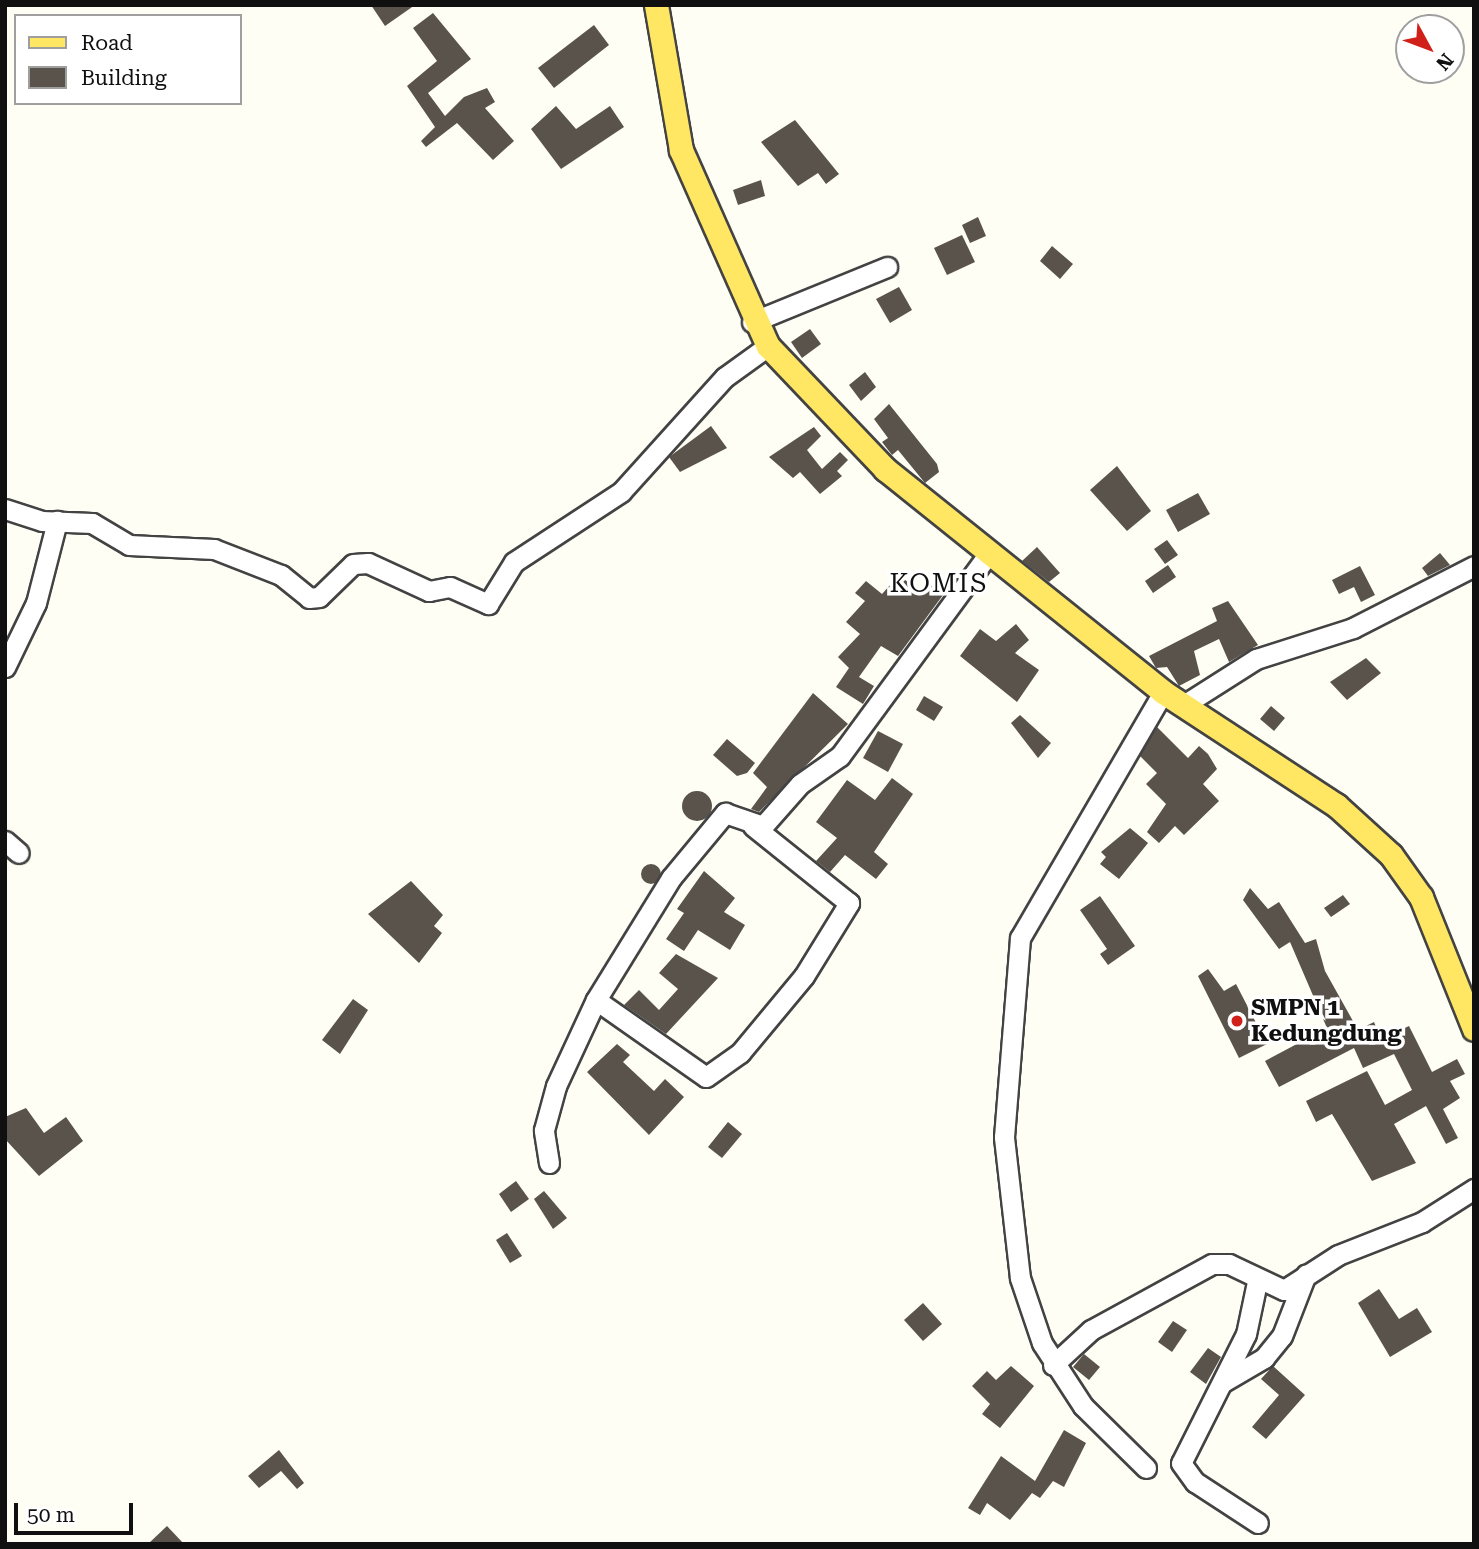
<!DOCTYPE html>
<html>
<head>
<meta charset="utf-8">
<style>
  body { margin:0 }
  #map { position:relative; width:1479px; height:1549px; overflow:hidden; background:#fffef4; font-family:"Roboto Serif",serif }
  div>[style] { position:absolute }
  .building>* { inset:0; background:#5a534b }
  .round { border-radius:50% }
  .roads { filter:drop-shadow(2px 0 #434343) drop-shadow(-2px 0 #434343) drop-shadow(0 2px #434343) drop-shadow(0 -2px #434343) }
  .minor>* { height:19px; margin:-9.5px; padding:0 9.5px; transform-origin:9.5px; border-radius:9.5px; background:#fff }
  .major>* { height:23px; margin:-11.5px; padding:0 11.5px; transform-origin:11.5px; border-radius:11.5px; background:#ffe764 }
  .dots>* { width:19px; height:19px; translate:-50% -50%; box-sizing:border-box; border:4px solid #fff; border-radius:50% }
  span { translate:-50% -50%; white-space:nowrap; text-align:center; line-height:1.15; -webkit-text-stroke:7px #fff; paint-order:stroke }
  .poi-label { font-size:23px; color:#101010; font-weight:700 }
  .left { translate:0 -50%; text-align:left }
  .quarter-label { font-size:26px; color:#101010; letter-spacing:2px }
  .frame { position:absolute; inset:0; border:7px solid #101010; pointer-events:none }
  .legend { position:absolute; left:14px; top:14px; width:228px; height:91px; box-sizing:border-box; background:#fff; border:2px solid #9f9f9f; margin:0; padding:9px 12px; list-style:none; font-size:21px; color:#101010 }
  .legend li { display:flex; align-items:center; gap:14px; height:35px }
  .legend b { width:35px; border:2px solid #9f9f9f }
  .north { position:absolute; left:1395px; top:14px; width:70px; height:70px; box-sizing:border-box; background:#fff; border:2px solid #9f9f9f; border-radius:50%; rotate:131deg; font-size:19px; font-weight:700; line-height:28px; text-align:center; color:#101010 }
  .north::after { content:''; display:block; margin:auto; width:24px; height:32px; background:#d02019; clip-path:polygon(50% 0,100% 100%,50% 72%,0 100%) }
  .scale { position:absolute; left:14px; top:1503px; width:119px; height:32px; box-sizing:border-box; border:4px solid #101010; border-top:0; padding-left:9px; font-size:21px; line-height:24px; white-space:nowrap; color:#101010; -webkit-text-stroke:5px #fff; paint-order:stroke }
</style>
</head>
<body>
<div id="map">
  <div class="building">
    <div style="clip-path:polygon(371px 5px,415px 5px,385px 26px)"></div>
    <div style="clip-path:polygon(433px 13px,471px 59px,428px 93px,445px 116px,464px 97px,487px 88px,495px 102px,485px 108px,514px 141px,493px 160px,457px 123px,426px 147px,421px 141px,435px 127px,407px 86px,437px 61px,413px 28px)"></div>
    <div style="clip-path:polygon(594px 25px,609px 45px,554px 88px,538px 68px)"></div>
    <div style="clip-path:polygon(556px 106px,576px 129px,610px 106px,624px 127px,561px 169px,531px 129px)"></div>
    <div style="clip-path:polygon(795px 120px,839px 174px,826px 184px,818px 173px,798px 186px,761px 142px)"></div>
    <div style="clip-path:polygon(761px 180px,765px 196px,738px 205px,733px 190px)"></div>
    <div style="clip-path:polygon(978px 217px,986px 236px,970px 243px,962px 225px)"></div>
    <div style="clip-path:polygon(962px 235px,975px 262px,947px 275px,934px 248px)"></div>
    <div style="clip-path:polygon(1052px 246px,1073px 264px,1060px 279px,1040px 261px)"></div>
    <div style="clip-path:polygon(899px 287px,912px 310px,890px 323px,876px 299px)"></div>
    <div style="clip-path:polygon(810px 329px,821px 344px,802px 358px,791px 342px)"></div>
    <div style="clip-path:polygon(865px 372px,876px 387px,861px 401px,849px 385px)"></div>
    <div style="clip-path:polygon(889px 404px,937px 464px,939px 472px,925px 483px,898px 450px,892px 455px,882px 442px,888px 438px,874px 419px)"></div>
    <div style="clip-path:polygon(711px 426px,727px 448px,680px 472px,669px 457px)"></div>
    <div style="clip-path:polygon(814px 427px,821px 436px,807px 450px,822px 469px,840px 452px,848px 460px,837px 471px,842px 476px,820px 494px,800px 472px,793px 478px,769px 457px)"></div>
    <div style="clip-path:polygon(1117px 466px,1151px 511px,1127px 531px,1090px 490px)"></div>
    <div style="clip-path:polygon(1198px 493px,1210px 514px,1178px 532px,1166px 510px)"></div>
    <div style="clip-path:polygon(1167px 540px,1178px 555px,1165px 564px,1154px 549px)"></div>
    <div style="clip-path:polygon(1037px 547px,1060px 573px,1049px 582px,1022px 561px)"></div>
    <div style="clip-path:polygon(1440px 553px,1450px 565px,1428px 576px,1422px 568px)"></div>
    <div style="clip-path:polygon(1168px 565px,1176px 577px,1153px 593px,1145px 581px)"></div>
    <div style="clip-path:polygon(1360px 566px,1375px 595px,1361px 602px,1354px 587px,1339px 594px,1332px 580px)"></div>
    <div style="clip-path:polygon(899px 575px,920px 592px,928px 582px,943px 595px,898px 656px,881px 646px,859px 677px,874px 686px,863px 704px,836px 687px,849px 668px,838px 657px,860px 634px,846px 622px,865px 601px,855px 593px,866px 581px,882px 594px)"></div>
    <div style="clip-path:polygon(1228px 601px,1258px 645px,1229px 662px,1219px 639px,1194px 651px,1200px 675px,1179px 686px,1167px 667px,1156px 668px,1149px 656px,1217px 621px,1212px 608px)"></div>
    <div style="clip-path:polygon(1016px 624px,1029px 640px,1015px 653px,1039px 670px,1017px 702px,960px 656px,980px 629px,996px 641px)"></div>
    <div style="clip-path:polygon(1366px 658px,1381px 673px,1347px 700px,1330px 682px)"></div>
    <div style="clip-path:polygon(813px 693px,848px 724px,759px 812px,751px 809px,767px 787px,753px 773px)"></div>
    <div style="clip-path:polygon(924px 696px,943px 707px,934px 721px,916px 710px)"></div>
    <div style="clip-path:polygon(1271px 706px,1285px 718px,1274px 731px,1260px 719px)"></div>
    <div style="clip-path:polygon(1020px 715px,1051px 743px,1038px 758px,1011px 723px)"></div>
    <div style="clip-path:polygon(1157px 727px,1188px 758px,1199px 746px,1208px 754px,1217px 769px,1203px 784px,1219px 801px,1184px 835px,1175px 826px,1159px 843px,1147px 832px,1166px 804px,1146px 784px,1157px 773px,1140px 756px)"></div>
    <div style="clip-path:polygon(878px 731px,903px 744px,888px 772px,863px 758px)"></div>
    <div style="clip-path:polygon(727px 739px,755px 763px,747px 773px,737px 776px,713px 755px)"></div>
    <div style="clip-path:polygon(892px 778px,913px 794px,874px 852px,888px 864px,876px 879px,845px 855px,830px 872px,816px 861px,837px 838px,816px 822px,847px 780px,875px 800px)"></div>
    <div class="round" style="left:682px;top:791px;width:30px;height:30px"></div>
    <div style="clip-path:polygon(1130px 828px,1148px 843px,1119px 879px,1100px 864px,1106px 857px,1101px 852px)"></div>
    <div class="round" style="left:641px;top:864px;width:20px;height:20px"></div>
    <div style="clip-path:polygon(704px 871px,735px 898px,724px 912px,745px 925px,730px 950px,698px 930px,684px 951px,666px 939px,684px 913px,677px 909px)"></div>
    <div style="clip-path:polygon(411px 881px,443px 915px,434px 926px,442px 933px,419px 963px,368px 914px)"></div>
    <div style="clip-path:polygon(1250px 888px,1268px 909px,1279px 902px,1305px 943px,1316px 939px,1325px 971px,1358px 1030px,1374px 1022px,1381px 1039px,1409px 1026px,1432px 1072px,1457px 1059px,1465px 1074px,1450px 1081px,1460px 1098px,1443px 1109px,1458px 1138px,1446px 1144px,1426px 1106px,1394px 1124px,1416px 1163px,1372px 1181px,1332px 1114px,1316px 1122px,1306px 1101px,1367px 1071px,1385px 1105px,1412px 1090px,1394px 1054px,1363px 1068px,1354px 1048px,1279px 1087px,1265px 1061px,1327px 1028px,1290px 942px,1279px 949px,1243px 900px)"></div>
    <div style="clip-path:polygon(1343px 895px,1350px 904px,1331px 917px,1324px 908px)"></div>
    <div style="clip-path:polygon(1100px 896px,1135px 946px,1108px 965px,1100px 954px,1107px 949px,1080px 910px)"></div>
    <div style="clip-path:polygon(676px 954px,718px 978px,666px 1034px,624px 1005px,639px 990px,659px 1010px,678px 989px,659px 973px)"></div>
    <div style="clip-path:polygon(1208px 969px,1224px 991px,1236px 984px,1267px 1044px,1239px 1058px,1198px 976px)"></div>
    <div style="clip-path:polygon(353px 999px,368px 1010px,340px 1054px,322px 1040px)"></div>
    <div style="clip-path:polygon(617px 1044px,630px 1055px,623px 1062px,654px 1091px,665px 1079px,684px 1097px,649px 1135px,587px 1072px)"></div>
    <div style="clip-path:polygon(26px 1108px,44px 1133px,66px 1117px,83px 1141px,39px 1176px,5px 1139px,5px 1117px)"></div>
    <div style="clip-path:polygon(728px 1122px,742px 1134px,722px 1158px,708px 1147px)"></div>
    <div style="clip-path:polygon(516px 1181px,529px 1199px,511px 1212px,499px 1194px)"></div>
    <div style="clip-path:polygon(544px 1191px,567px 1218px,553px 1229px,534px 1199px)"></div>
    <div style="clip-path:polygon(507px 1233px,522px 1256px,510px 1263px,496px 1240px)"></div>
    <div style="clip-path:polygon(1379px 1289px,1399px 1319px,1417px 1308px,1432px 1332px,1390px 1357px,1358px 1303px)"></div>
    <div style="clip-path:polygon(923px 1303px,942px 1324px,923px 1341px,904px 1320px)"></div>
    <div style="clip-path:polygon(1173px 1321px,1187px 1330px,1172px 1352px,1158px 1342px)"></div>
    <div style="clip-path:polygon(1208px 1348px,1221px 1357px,1206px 1384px,1190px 1372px)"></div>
    <div style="clip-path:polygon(1084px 1354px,1100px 1367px,1089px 1380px,1073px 1367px)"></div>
    <div style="clip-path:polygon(1011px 1366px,1034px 1386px,1000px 1428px,982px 1414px,990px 1404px,972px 1386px,987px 1371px,996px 1380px)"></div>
    <div style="clip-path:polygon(1273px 1366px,1305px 1395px,1266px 1439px,1252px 1427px,1279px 1395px,1261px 1379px)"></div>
    <div style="clip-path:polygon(1064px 1430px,1086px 1443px,1064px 1487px,1053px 1481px,1040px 1498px,1032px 1493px,1010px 1520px,987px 1503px,980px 1515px,968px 1508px,1001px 1456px,1035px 1481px)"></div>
    <div style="clip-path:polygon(279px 1450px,304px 1483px,297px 1489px,281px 1471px,259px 1488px,248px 1476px)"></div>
    <div style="clip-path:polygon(167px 1526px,184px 1544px,148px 1544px)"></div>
  </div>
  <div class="roads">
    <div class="minor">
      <div style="left:752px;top:322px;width:146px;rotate:-22.2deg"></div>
      <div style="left:5px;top:509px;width:39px;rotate:18deg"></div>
      <div style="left:42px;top:521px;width:50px;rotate:2.3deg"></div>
      <div style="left:92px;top:523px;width:43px;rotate:30.7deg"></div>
      <div style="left:129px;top:545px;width:85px;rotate:2.7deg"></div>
      <div style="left:214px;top:549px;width:72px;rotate:21.2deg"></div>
      <div style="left:281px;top:575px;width:36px;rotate:39deg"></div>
      <div style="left:309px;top:598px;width:10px;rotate:-6deg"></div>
      <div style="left:319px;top:597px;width:47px;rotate:-44.1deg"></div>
      <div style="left:353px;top:564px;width:15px;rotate:-4deg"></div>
      <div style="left:368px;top:563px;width:67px;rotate:24.7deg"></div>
      <div style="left:429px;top:591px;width:21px;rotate:-11deg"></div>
      <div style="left:450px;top:587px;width:42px;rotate:24.1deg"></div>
      <div style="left:488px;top:604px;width:49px;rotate:-58.2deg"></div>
      <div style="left:514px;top:562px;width:128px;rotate:-33.2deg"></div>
      <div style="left:621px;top:492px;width:155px;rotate:-47.9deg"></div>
      <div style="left:725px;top:377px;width:53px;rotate:-35.8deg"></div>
      <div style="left:5px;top:667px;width:71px;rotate:-64.2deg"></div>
      <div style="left:36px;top:603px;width:85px;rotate:-75.6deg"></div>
      <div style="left:1182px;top:706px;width:88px;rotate:-32.4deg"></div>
      <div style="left:1256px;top:659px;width:102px;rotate:-17.7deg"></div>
      <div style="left:1353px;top:628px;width:136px;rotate:-27.1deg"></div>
      <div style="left:5px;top:841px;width:18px;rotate:41deg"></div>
      <div style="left:596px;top:1000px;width:134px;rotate:35deg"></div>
      <div style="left:706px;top:1077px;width:42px;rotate:-35.2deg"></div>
      <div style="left:740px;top:1053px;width:100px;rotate:-50.3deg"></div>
      <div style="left:804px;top:976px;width:86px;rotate:-58.3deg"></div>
      <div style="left:849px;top:903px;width:123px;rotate:-141.3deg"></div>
      <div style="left:549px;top:1163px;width:33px;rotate:-99deg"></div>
      <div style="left:544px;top:1130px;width:46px;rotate:-74.7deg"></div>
      <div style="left:556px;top:1086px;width:95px;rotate:-65.1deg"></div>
      <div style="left:596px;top:1000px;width:143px;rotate:-58.4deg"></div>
      <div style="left:671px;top:878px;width:85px;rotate:-50.3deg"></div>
      <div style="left:725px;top:813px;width:40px;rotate:18.9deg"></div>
      <div style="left:763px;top:826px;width:56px;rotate:-48.6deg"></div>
      <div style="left:800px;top:784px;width:49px;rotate:-35deg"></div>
      <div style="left:840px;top:756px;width:252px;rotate:-53.7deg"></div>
      <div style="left:1257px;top:1282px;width:53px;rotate:101.9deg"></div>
      <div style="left:1246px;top:1334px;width:144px;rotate:116.7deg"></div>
      <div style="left:1181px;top:1463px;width:24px;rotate:54deg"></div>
      <div style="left:1195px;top:1482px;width:75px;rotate:33.1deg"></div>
      <div style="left:1053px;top:1365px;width:52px;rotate:-42.6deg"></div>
      <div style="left:1091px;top:1330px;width:138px;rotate:-28.6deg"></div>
      <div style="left:1212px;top:1264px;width:17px"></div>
      <div style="left:1229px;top:1264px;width:61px;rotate:25.3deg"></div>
      <div style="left:1284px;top:1290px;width:64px;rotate:-32.9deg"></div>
      <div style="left:1338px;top:1255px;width:90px;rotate:-21.4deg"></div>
      <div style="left:1422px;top:1222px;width:62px;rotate:-32.4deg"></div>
      <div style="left:1223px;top:1382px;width:48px;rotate:-30.3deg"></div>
      <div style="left:1264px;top:1358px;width:28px;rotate:-51deg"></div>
      <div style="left:1282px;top:1336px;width:66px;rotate:-68.8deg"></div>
      <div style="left:1146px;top:1468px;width:88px;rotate:-135.5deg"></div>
      <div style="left:1083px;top:1406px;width:75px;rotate:-123.1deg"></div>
      <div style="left:1042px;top:1343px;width:69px;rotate:-108.7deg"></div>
      <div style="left:1020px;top:1278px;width:142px;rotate:-96.5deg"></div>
      <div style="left:1004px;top:1137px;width:200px;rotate:-85.4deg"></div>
      <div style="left:1020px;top:938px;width:285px;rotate:-59.8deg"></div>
    </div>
    <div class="major">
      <div style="left:656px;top:5px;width:147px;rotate:80.2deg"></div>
      <div style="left:681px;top:150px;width:214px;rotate:66.1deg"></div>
      <div style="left:768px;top:346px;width:170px;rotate:46.4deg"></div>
      <div style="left:885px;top:469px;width:356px;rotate:38.7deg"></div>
      <div style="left:1163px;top:692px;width:207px;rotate:33.2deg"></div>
      <div style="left:1336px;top:805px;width:74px;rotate:42.3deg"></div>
      <div style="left:1391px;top:855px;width:52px;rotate:54.5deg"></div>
      <div style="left:1421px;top:897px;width:142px;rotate:68.1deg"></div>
    </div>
  </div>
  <div class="dots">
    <div style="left:1237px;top:1021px;background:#d02019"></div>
  </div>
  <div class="poi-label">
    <span class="left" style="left:1251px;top:1021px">SMPN 1<br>Kedungdung</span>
  </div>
  <div class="quarter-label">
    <span style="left:939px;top:584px">KOMIS</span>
  </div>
  <div class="frame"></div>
  <ul class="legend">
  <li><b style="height:9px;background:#ffe764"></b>Road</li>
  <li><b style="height:19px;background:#5a534b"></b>Building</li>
  </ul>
  <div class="north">N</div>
  <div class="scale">50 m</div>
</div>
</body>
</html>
